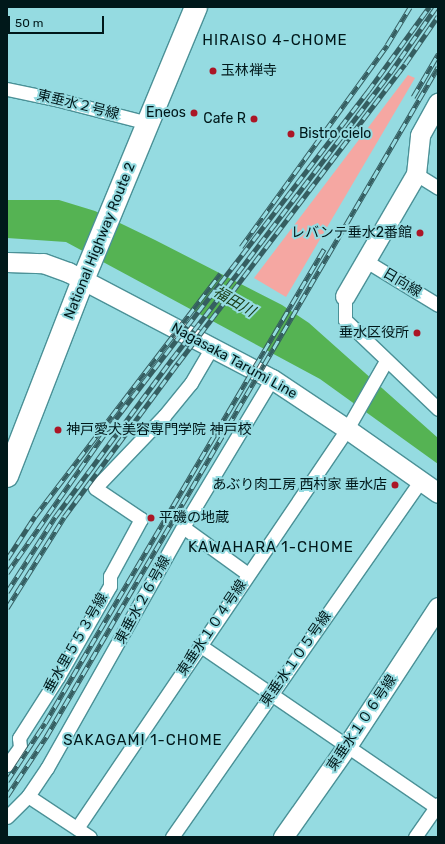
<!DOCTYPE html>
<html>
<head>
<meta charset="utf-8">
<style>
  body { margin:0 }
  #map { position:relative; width:445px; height:844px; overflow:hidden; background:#95dbe1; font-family:Rubik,"Noto Sans JP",sans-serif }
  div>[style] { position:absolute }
  .green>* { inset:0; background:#f5a7a2 }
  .water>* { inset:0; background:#55b353 }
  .roads { filter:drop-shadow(1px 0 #4b9197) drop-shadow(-1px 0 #4b9197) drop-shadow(0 1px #4b9197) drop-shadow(0 -1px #4b9197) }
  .street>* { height:13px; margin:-6.5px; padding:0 6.5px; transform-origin:6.5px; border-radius:6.5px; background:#fff }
  .secondary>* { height:19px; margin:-9.5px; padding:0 9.5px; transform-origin:9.5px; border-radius:9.5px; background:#fff }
  .highway>* { height:22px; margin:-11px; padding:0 11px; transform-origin:11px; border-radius:11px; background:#fff }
  .rail>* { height:4.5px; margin-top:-2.25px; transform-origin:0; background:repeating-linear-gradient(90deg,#95dbe1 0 9px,#355e61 0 18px); box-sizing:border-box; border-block:1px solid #355e61 }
  .dots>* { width:11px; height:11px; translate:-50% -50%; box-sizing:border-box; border:2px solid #95dbe1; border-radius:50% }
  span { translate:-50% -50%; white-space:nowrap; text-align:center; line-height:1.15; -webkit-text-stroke:4px #95dbe1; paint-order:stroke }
  .poi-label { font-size:14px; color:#00181a }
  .left { translate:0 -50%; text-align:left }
  .right { translate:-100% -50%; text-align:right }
  .street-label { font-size:14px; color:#00181a }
  .neighbourhood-label { font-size:15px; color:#00181a; letter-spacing:1px }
  .water-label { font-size:15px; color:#183d17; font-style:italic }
  .frame { position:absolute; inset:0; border:8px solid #00181a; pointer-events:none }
  .scale { position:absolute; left:8px; top:16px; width:96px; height:18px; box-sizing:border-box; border:2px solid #00181a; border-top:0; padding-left:5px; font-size:12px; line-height:14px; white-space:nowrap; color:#00181a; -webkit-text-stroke:3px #95dbe1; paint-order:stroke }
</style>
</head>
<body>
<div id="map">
  <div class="green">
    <div style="clip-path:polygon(408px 75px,415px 78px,286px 297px,254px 278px)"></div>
  </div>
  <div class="water">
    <div style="clip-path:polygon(7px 200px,59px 200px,95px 211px,155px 240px,282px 305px,309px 323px,438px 438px,438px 464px,320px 379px,66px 242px,7px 238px)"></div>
  </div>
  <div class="roads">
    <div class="street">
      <div style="left:7px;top:89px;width:53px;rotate:11.9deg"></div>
      <div style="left:59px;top:100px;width:92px;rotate:14.5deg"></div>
      <div style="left:416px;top:174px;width:26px;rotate:32deg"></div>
      <div style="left:366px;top:261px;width:84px;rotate:31.4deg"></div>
      <div style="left:345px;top:296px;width:24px;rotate:90deg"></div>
      <div style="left:345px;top:320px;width:129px;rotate:43.7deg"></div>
      <div style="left:183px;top:527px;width:80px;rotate:35.9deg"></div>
      <div style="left:201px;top:646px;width:287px;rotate:34.4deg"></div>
      <div style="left:7px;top:765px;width:22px;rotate:-54deg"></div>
      <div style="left:20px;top:747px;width:9px;rotate:-96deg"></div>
      <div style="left:19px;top:738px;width:72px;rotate:-57.4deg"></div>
      <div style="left:58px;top:677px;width:105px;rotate:-60.3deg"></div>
      <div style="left:110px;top:586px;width:10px;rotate:-90deg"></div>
      <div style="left:110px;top:576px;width:65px;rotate:-61.5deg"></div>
      <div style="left:141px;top:519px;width:55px;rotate:-146deg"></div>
      <div style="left:95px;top:488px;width:100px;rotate:-46.2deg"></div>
      <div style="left:164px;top:416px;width:43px;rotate:-50.7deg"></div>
      <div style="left:191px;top:383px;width:42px;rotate:-59.7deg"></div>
      <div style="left:28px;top:796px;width:74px;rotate:33.5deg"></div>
      <div style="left:7px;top:817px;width:30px;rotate:-45deg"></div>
      <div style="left:28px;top:796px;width:34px;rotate:-56deg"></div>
      <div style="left:47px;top:768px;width:277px;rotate:-60.6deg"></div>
      <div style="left:183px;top:527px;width:173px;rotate:-59deg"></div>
      <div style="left:77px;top:828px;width:482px;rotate:-55.9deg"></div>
      <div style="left:347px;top:429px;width:78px;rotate:-60.2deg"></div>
      <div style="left:172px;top:837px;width:435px;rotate:-55.1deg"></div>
      <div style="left:415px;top:837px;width:40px;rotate:-55.1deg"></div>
    </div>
    <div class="secondary">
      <div style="left:7px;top:262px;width:36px;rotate:2deg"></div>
      <div style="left:43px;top:263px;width:27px;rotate:20deg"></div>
      <div style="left:68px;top:272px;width:230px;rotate:27.7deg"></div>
      <div style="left:272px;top:379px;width:90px;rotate:33.7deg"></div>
      <div style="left:347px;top:429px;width:111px;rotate:35.1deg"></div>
      <div style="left:345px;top:296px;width:141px;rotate:-59.8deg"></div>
      <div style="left:416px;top:174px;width:39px;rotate:-84deg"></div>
      <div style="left:420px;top:135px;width:37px;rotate:-61deg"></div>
      <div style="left:283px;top:837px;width:111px;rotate:-54.9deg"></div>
      <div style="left:347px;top:746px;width:166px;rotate:-56.8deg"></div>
    </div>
    <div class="highway">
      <div style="left:7px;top:476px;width:210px;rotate:-68.8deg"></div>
      <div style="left:83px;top:280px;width:295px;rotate:-67.5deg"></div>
    </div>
  </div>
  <div class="rail">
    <div style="left:413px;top:97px;width:50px;rotate:-59.8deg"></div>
    <div style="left:241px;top:247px;width:249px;rotate:-54.1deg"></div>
    <div style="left:387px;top:45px;width:44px;rotate:-58.8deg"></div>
    <div style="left:7px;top:559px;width:51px;rotate:-56.9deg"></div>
    <div style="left:35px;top:516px;width:305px;rotate:-52.6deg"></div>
    <div style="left:7px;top:573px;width:179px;rotate:-55deg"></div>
    <div style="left:110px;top:426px;width:423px;rotate:-52.4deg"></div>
    <div style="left:368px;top:91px;width:104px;rotate:-54deg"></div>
    <div style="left:7px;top:592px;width:89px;rotate:-57.4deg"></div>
    <div style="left:55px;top:517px;width:197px;rotate:-53.5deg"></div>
    <div style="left:172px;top:359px;width:360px;rotate:-52.7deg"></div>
    <div style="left:390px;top:73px;width:80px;rotate:-55.1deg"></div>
    <div style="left:7px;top:608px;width:107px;rotate:-57.9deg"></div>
    <div style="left:64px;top:517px;width:192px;rotate:-53.5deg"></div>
    <div style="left:178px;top:363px;width:375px;rotate:-52.8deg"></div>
    <div style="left:405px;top:64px;width:58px;rotate:-55.5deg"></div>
    <div style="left:7px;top:781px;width:69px;rotate:-56.8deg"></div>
    <div style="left:45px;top:723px;width:550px;rotate:-59.52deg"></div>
    <div style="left:7px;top:796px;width:71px;rotate:-56.5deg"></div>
    <div style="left:46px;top:737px;width:776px;rotate:-59.67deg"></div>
  </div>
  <div class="dots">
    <div style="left:213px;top:71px;background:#ab1626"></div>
    <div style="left:194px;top:113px;background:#ab1626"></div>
    <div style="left:254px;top:119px;background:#ab1626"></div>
    <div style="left:291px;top:134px;background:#ab1626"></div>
    <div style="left:420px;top:233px;background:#ab1626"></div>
    <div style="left:417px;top:333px;background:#ab1626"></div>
    <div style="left:58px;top:430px;background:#ab1626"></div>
    <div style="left:395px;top:485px;background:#ab1626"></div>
    <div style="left:151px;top:518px;background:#ab1626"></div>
  </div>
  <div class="poi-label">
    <span class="left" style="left:221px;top:71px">玉林禅寺</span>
    <span class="right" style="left:186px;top:113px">Eneos</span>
    <span class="right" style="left:246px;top:119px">Cafe R</span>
    <span class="left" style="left:299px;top:134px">Bistro cielo</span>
    <span class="right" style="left:412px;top:233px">レバンテ垂水2番館</span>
    <span class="right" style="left:409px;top:333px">垂水区役所</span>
    <span class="left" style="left:66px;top:430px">神戸愛犬美容専門学院 神戸校</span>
    <span class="right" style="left:387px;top:485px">あぶり肉工房 西村家 垂水店</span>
    <span class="left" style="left:159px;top:518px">平磯の地蔵</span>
  </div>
  <div class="street-label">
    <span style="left:78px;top:105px;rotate:14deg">東垂水２号線</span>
    <span style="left:100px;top:241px;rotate:-68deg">National Highway Route 2</span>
    <span style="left:402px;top:283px;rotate:31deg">日向線</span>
    <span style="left:234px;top:361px;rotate:29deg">Nagasaka Tarumi Line</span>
    <span style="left:143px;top:600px;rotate:-61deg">東垂水２６号線</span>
    <span style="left:212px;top:628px;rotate:-56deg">東垂水１０４号線</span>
    <span style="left:76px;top:643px;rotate:-60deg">垂水里５５３号線</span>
    <span style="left:296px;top:659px;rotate:-55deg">東垂水１０５号線</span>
    <span style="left:362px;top:723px;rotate:-56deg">東垂水１０６号線</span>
  </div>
  <div class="neighbourhood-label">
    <span style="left:275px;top:41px">HIRAISO 4-CHOME</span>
    <span style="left:271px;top:548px">KAWAHARA 1-CHOME</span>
    <span style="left:143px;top:741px">SAKAGAMI 1-CHOME</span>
  </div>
  <div class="water-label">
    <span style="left:234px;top:302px;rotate:30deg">福田川</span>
  </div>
  <div class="frame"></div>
  <div class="scale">50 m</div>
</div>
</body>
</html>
